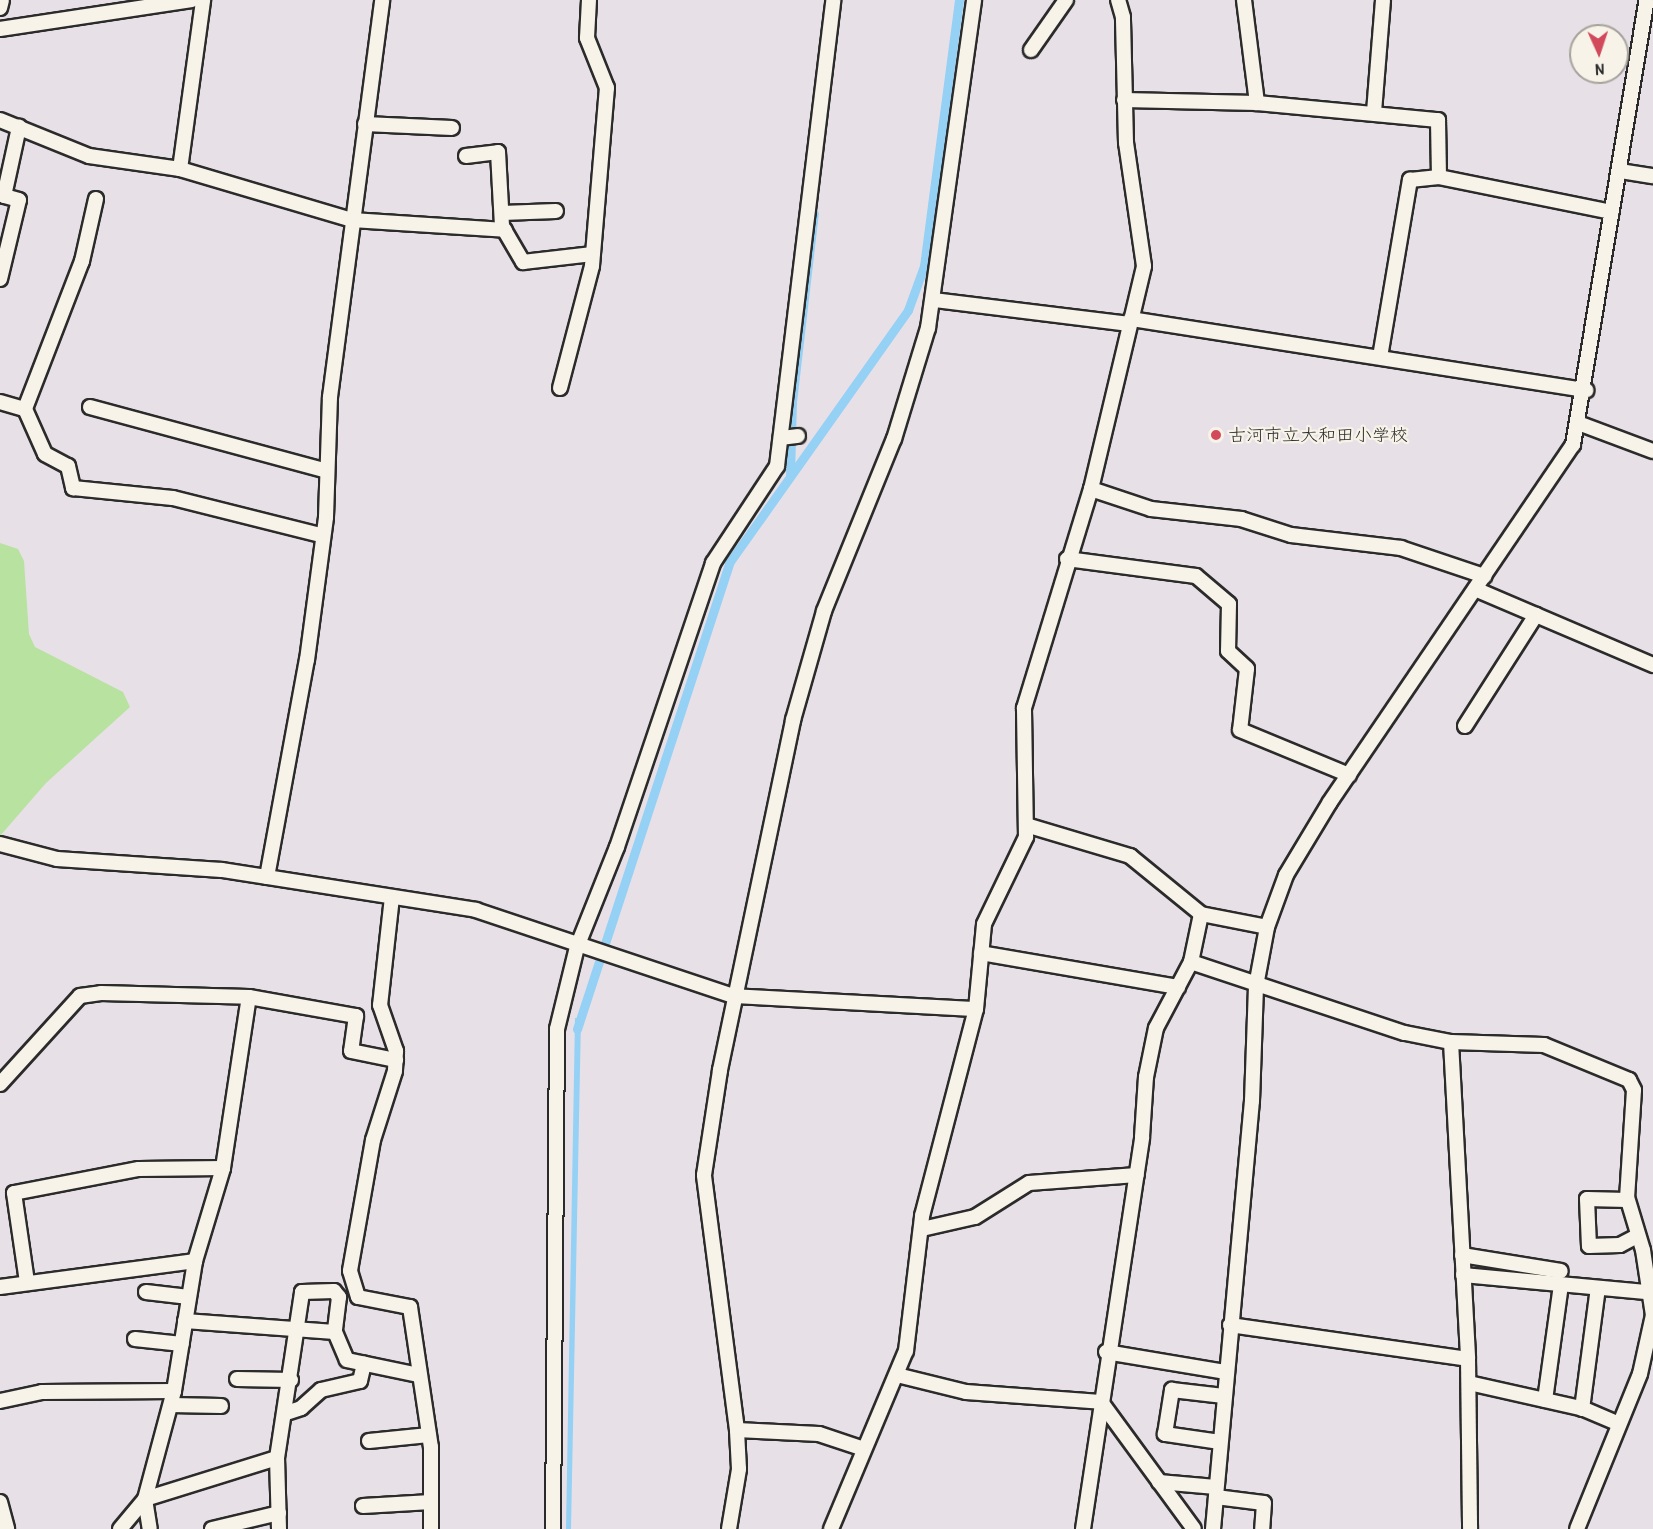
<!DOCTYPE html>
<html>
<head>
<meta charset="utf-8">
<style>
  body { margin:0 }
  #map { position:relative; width:1653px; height:1529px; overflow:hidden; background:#e8e0e7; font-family:"Patrick Hand","Klee One",sans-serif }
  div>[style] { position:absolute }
  .green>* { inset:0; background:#b8e29f }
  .water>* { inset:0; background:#95d0f5 }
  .canal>* { height:9px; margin:-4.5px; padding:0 4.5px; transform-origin:4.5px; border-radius:4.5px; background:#95d0f5 }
  .roads { filter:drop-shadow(2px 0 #2b2b2b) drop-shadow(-2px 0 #2b2b2b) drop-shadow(0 2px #2b2b2b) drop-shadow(0 -2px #2b2b2b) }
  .minor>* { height:14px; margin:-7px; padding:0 7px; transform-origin:7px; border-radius:7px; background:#f7f3e8 }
  .dots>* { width:16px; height:16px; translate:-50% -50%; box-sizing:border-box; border:3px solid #f7f3e8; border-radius:50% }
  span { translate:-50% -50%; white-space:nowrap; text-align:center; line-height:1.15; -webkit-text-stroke:4.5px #f7f3e8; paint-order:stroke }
  .poi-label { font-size:18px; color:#2b2b2b }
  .left { translate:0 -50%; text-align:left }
  .north { position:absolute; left:1569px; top:24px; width:60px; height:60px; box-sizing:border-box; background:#f7f3e8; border:2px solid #a5a39c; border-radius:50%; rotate:177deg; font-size:16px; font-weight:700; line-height:24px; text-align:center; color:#2b2b2b }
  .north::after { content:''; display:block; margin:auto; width:21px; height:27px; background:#d1495b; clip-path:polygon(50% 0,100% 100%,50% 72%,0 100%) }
</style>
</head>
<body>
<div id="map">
  <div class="green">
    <div style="clip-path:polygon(0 543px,18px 549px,24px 561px,29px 634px,35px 647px,123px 692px,130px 707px,46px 783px,0 836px)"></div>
  </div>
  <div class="water">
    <div style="clip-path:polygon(575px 1018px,581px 1018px,571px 1529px,566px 1529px)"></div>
  </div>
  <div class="canal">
    <div style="left:790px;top:476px;width:74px;rotate:-88.5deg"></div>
    <div style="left:792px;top:402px;width:190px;rotate:-83.4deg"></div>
    <div style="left:577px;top:1029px;width:490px;rotate:-71.9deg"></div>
    <div style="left:729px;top:563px;width:310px;rotate:-54.7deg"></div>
    <div style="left:908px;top:310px;width:47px;rotate:-70deg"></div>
    <div style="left:924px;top:266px;width:268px;rotate:-82.5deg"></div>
  </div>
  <div class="roads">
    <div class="minor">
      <div style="left:1244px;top:0;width:104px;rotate:82.8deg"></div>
      <div style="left:0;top:8px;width:8px;rotate:-76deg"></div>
      <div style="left:0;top:29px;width:194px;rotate:-8.6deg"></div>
      <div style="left:1031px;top:50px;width:61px;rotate:-55deg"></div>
      <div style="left:1124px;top:100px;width:133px;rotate:1.3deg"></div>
      <div style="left:1257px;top:103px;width:182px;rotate:5.4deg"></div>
      <div style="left:1438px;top:120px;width:57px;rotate:89deg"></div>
      <div style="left:1374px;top:112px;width:112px;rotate:-85.4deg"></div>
      <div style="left:0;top:120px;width:96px;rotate:22deg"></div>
      <div style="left:89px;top:156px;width:92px;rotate:8.1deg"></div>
      <div style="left:180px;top:169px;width:179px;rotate:16.5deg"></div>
      <div style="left:352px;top:220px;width:153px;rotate:3.7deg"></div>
      <div style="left:365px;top:124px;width:87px;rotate:2.6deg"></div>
      <div style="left:466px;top:156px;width:32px;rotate:-7deg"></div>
      <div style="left:498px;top:152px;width:74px;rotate:86.9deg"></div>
      <div style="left:502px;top:226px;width:42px;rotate:59.7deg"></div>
      <div style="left:523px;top:262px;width:70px;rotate:-6.5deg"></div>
      <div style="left:180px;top:169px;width:171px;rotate:-82.2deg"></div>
      <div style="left:1620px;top:171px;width:33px;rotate:9deg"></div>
      <div style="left:96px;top:199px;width:64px;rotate:102.7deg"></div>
      <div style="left:82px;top:261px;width:159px;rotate:111.1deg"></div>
      <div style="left:25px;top:409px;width:49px;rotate:66deg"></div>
      <div style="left:45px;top:454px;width:26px;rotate:28deg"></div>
      <div style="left:68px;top:466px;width:23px;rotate:77deg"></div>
      <div style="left:73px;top:488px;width:100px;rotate:5.7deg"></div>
      <div style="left:173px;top:498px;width:152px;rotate:14.1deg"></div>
      <div style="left:502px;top:213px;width:54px;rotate:-2.1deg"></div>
      <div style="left:0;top:279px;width:81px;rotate:-76.5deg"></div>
      <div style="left:19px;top:200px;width:16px;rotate:-165deg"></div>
      <div style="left:4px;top:196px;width:71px;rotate:-77.7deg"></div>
      <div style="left:934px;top:300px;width:196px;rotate:7deg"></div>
      <div style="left:1131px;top:319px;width:461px;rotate:8.9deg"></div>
      <div style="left:1380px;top:357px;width:180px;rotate:-80.4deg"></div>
      <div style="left:1410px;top:180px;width:29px;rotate:-6deg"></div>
      <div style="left:1439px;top:177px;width:176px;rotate:11.5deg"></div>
      <div style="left:560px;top:388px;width:126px;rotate:-75.3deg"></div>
      <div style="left:592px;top:266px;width:179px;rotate:-85.2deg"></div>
      <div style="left:607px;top:88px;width:54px;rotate:-111.8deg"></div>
      <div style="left:587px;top:38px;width:38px;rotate:-87deg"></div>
      <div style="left:0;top:402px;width:26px;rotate:16deg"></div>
      <div style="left:90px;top:407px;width:241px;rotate:15.1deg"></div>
      <div style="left:1578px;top:423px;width:80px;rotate:20.5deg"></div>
      <div style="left:781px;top:438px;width:17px;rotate:-7deg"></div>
      <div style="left:1091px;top:489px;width:63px;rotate:18.4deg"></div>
      <div style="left:1151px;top:509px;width:91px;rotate:6.3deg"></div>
      <div style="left:1241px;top:519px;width:52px;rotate:17.7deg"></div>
      <div style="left:1291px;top:535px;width:111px;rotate:6.7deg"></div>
      <div style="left:1401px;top:548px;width:88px;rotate:18.6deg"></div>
      <div style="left:1067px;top:559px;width:130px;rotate:7.5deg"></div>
      <div style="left:1196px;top:576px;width:43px;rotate:40.3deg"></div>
      <div style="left:1229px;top:604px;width:47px;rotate:91.2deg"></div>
      <div style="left:1228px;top:651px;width:26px;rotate:43deg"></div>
      <div style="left:1247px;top:669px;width:61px;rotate:96.5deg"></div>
      <div style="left:1240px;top:730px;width:118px;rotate:22.4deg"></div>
      <div style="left:1475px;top:589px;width:194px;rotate:23.1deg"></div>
      <div style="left:1465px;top:726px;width:132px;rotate:-57.4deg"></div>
      <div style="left:1026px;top:825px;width:109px;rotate:16.6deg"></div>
      <div style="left:1130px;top:856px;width:92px;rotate:39.2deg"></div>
      <div style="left:1201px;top:914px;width:67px;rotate:11.1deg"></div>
      <div style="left:0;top:844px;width:59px;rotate:14.7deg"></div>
      <div style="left:57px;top:859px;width:165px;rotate:3.8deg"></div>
      <div style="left:222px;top:870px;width:257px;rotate:8.9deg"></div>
      <div style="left:476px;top:910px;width:271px;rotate:18.5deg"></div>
      <div style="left:733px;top:996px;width:243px;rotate:3.1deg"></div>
      <div style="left:267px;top:877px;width:221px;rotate:-79.6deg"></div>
      <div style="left:307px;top:660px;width:144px;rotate:-82.4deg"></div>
      <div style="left:326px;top:517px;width:120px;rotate:-88.1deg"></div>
      <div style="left:330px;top:397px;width:400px;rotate:-82.5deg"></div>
      <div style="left:392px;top:897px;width:109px;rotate:96.3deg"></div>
      <div style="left:380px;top:1005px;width:49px;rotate:70.8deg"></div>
      <div style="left:396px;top:1051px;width:20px;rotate:93deg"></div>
      <div style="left:395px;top:1071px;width:72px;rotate:107.7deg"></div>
      <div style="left:373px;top:1140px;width:133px;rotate:100deg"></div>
      <div style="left:350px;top:1271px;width:27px;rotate:73deg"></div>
      <div style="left:358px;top:1297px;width:53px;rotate:10.9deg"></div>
      <div style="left:410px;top:1307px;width:142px;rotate:81.5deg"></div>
      <div style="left:431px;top:1447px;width:82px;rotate:90deg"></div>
      <div style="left:981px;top:953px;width:200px;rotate:9.8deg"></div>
      <div style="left:1191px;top:962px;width:225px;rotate:18.4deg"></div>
      <div style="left:1405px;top:1033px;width:47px;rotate:11.1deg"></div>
      <div style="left:1451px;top:1042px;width:93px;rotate:1.8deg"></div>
      <div style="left:1544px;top:1045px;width:92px;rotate:22.4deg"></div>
      <div style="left:1629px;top:1080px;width:11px;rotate:63deg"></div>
      <div style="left:1634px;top:1090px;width:107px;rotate:93.7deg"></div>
      <div style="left:1627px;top:1197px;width:55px;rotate:73.2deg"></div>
      <div style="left:1643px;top:1250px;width:66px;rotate:81.3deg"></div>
      <div style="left:1653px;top:1315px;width:60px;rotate:102.4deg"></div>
      <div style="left:1640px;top:1374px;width:167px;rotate:112.1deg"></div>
      <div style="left:1451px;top:1042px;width:317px;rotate:86.9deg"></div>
      <div style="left:1468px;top:1359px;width:170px;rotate:89.3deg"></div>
      <div style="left:0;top:1084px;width:119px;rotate:-47.7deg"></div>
      <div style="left:80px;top:996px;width:21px;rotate:-8deg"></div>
      <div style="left:101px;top:993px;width:148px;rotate:1.5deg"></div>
      <div style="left:249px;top:997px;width:109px;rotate:10.1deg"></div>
      <div style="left:356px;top:1016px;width:35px;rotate:98deg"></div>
      <div style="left:351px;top:1051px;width:46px;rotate:11.3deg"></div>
      <div style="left:1627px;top:1200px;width:40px;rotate:-178.6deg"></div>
      <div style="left:1587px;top:1199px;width:47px;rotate:87.6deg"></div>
      <div style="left:1589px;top:1246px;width:31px;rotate:-2deg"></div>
      <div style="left:1620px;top:1245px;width:19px;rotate:-28deg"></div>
      <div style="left:922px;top:1229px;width:54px;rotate:-12.8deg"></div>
      <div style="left:975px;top:1217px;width:64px;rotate:-32.2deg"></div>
      <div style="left:1029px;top:1183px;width:108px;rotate:-4.2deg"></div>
      <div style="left:1462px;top:1255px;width:100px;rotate:9.2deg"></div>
      <div style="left:1463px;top:1275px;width:186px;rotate:5.3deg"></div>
      <div style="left:27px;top:1282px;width:90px;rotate:-98.3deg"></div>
      <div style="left:14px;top:1193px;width:127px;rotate:-10.9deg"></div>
      <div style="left:139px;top:1169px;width:84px;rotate:-0.7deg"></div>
      <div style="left:0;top:1287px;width:197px;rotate:-7.6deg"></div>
      <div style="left:146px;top:1292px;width:43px;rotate:6.6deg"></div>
      <div style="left:185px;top:1321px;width:150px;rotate:4.2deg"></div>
      <div style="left:1230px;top:1325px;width:240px;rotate:8.1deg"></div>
      <div style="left:135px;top:1339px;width:47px;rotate:6.1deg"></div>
      <div style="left:1106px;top:1352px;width:122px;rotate:9.5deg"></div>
      <div style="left:897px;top:1375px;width:71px;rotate:13.8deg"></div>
      <div style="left:966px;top:1392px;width:135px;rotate:4.2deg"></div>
      <div style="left:1101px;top:1402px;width:157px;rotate:53.8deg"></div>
      <div style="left:237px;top:1379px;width:54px;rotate:1.1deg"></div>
      <div style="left:1469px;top:1383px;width:118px;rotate:12.7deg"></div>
      <div style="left:1584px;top:1409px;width:38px;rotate:23deg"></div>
      <div style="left:1545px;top:1400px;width:116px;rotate:-82.1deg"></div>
      <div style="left:0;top:1401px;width:43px;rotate:-12.1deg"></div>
      <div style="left:42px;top:1392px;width:132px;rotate:-0.4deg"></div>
      <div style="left:171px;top:1405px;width:50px;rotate:1.1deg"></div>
      <div style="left:1582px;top:1409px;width:122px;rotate:-82.5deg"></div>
      <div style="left:286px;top:1413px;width:16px;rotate:-18deg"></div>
      <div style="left:301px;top:1408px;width:27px;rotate:-42deg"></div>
      <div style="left:321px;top:1390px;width:40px;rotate:-13deg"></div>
      <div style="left:360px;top:1381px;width:18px;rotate:-77deg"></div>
      <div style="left:737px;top:1430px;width:82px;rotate:2.8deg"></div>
      <div style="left:819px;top:1434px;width:47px;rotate:18.4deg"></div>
      <div style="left:369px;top:1441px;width:60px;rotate:-5.7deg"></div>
      <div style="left:1220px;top:1442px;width:56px;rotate:-171.7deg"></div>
      <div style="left:1165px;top:1434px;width:45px;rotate:-81deg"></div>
      <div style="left:1172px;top:1390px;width:52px;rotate:6.6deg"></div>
      <div style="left:1159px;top:1482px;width:57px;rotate:5deg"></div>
      <div style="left:1216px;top:1497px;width:48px;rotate:7.1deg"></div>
      <div style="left:1264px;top:1503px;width:26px;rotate:94deg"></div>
      <div style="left:145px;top:1499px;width:138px;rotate:-17.3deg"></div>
      <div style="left:145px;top:1499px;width:30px;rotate:81deg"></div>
      <div style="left:0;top:1502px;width:28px;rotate:75deg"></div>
      <div style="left:363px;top:1506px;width:68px;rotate:-3.4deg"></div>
      <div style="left:120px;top:1529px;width:39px;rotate:-50deg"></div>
      <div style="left:145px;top:1499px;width:112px;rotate:-75deg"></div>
      <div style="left:174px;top:1391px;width:132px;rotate:-80.8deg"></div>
      <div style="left:195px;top:1261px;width:97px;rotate:-73.2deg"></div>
      <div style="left:223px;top:1168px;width:173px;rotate:-81.4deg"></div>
      <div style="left:212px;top:1529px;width:69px;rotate:-13.4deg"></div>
      <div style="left:279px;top:1529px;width:71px;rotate:-91.6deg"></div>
      <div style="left:277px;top:1458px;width:168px;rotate:-81.4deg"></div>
      <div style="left:302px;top:1292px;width:32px;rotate:-2deg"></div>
      <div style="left:334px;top:1291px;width:8px;rotate:50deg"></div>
      <div style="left:339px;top:1297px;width:35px;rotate:97deg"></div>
      <div style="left:335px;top:1332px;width:30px;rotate:67deg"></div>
      <div style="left:347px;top:1360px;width:74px;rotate:11.8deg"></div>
      <div style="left:553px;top:1529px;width:500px;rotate:-89.54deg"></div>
      <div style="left:557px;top:1029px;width:84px;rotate:-76.3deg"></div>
      <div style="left:577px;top:947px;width:108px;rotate:-68.2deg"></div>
      <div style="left:617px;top:847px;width:300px;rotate:-71.3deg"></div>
      <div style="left:713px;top:563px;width:116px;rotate:-56.6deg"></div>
      <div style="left:777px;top:466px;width:469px;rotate:-83.1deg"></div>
      <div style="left:729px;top:1529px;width:61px;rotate:-80.5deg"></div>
      <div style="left:739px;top:1469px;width:39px;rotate:-93deg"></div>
      <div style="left:737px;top:1430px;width:257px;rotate:-97.4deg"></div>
      <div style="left:704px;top:1175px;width:106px;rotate:-81.3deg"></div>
      <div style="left:720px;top:1070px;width:358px;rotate:-78.2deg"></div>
      <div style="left:793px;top:720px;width:113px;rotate:-74.1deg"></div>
      <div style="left:824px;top:611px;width:186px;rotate:-67.9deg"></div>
      <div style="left:894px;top:439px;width:116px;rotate:-73deg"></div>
      <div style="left:928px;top:328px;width:331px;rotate:-82deg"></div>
      <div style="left:831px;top:1529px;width:193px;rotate:-67.2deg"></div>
      <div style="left:906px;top:1351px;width:136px;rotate:-83.2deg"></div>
      <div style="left:922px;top:1216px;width:214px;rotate:-75.4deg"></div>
      <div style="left:976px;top:1009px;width:85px;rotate:-84.6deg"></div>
      <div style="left:984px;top:924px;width:97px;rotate:-64.2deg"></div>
      <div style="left:1026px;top:837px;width:129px;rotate:-90.9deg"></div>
      <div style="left:1024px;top:708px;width:229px;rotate:-73deg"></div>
      <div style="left:1091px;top:489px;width:229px;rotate:-76.6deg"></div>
      <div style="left:1144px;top:266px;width:124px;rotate:-98.3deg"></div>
      <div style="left:1126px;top:143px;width:126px;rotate:-91.4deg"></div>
      <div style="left:1123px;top:17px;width:18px;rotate:-106deg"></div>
      <div style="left:1083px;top:1529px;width:396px;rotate:-81.4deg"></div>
      <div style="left:1142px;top:1137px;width:60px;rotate:-86.2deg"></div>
      <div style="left:1146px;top:1077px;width:50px;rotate:-78.5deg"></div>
      <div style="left:1156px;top:1028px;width:75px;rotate:-62.1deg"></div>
      <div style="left:1191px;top:962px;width:49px;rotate:-78.2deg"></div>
      <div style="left:1213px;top:1529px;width:430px;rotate:-84.8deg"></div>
      <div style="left:1252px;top:1101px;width:115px;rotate:-88deg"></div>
      <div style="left:1256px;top:986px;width:60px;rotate:-79.4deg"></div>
      <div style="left:1267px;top:927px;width:55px;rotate:-69.9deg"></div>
      <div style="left:1286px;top:875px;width:85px;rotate:-58.9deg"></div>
      <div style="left:1330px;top:802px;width:432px;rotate:-55.8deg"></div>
      <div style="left:1573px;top:445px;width:451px;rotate:-80.6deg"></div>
    </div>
  </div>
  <div class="dots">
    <div style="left:1216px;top:435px;background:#d1495b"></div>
  </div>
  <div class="poi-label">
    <span class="left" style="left:1228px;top:435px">古河市立大和田小学校</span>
  </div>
  <div class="north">N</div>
</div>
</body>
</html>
